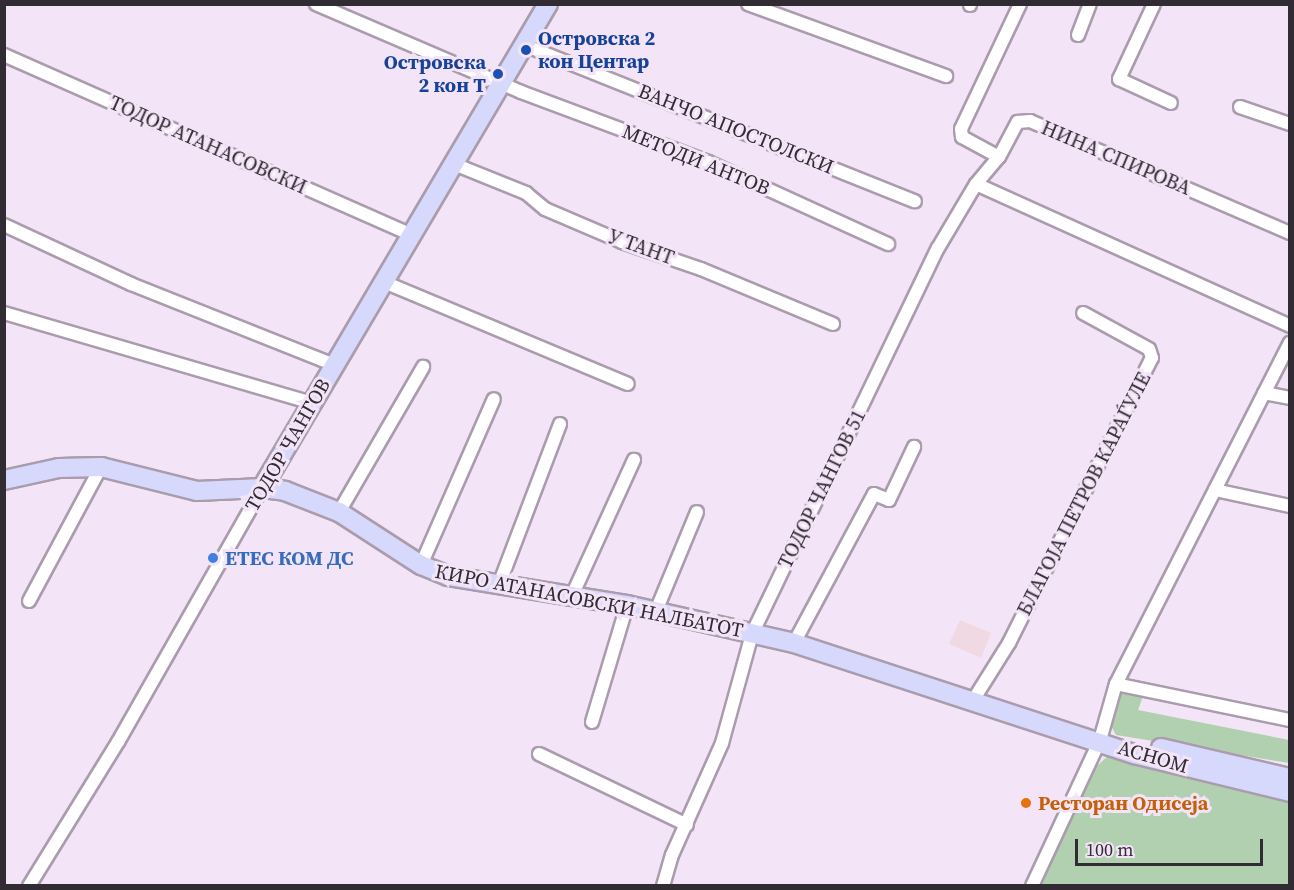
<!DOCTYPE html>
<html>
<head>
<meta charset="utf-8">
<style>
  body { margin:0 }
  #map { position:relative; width:1294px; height:890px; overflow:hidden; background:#f4e4f7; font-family:"Source Serif 4",serif }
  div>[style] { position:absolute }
  .education>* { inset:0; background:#f1d9e3 }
  .green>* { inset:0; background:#b1d0b0 }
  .roads { filter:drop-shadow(2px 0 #aa9cad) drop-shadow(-2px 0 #aa9cad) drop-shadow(0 2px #aa9cad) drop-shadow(0 -2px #aa9cad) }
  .street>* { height:12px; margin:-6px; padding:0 6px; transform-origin:6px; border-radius:6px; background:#fff }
  .secondary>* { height:18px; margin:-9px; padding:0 9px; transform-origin:9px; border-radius:9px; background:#d6d9fc }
  .dots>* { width:16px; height:16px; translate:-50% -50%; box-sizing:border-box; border:3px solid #f4e4f7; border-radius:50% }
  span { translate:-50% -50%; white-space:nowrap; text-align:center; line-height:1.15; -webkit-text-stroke:6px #f4e4f7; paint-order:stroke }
  .transit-label { font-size:20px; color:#164399; font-weight:700 }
  .left { translate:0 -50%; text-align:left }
  .right { translate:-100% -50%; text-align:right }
  .street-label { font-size:20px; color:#312c33 }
  .shop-label { font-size:20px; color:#366cbe; font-weight:700 }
  .food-label { font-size:20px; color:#c56008; font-weight:700 }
  .frame { position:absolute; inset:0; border:6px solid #312c33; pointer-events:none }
  .scale { position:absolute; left:1075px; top:839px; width:188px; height:27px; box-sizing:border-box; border:3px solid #312c33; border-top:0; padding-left:8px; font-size:18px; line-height:21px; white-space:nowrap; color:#312c33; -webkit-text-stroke:4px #f4e4f7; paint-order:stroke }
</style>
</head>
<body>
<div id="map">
  <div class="education">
    <div style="clip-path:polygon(960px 620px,991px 633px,981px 658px,949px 644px)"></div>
  </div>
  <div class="green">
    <div style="clip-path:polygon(1118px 693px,1143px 696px,1138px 710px,1289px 740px,1289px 763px,1116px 735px,1108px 720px)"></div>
    <div style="clip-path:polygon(1112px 752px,1289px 797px,1289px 885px,1034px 886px,1096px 767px)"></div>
  </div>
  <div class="roads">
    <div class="street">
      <div style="left:316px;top:4px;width:223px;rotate:23.2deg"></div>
      <div style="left:521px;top:92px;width:200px;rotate:20.5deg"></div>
      <div style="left:708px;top:162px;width:198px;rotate:24.5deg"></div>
      <div style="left:748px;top:4px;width:211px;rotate:20deg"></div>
      <div style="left:970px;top:4px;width:1px;rotate:90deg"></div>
      <div style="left:1154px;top:4px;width:83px;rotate:115deg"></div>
      <div style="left:1119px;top:79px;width:57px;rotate:24.8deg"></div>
      <div style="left:1078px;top:35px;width:33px;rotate:-69deg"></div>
      <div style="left:524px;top:45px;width:421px;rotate:21.8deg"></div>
      <div style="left:4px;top:55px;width:446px;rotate:23.8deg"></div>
      <div style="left:1240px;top:107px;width:53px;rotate:18.8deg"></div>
      <div style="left:999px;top:157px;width:42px;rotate:-151.6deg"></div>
      <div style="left:962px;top:137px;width:8px;rotate:-97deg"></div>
      <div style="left:961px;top:129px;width:138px;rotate:-64.7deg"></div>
      <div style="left:454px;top:164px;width:78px;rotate:21.9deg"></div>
      <div style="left:526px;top:193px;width:25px;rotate:40deg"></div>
      <div style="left:545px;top:209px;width:84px;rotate:23.2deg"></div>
      <div style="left:622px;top:242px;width:83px;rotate:18.9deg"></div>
      <div style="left:701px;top:269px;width:143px;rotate:22.6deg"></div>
      <div style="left:976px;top:184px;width:35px;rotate:-50deg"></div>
      <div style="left:999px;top:157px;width:40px;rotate:-62deg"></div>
      <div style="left:1018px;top:122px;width:12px;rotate:-5deg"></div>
      <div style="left:1030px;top:121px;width:283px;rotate:23.3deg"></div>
      <div style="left:4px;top:225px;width:140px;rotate:24.9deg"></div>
      <div style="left:131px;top:284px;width:219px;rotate:21.7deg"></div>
      <div style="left:384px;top:282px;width:264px;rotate:22.7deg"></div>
      <div style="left:4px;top:313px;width:321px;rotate:16.3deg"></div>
      <div style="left:1264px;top:393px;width:26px;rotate:11deg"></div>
      <div style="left:1215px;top:490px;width:77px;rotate:12deg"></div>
      <div style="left:339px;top:512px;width:168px;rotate:-59.9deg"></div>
      <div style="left:421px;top:565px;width:181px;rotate:-66.3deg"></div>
      <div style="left:500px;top:582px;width:169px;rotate:-69.2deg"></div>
      <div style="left:571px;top:598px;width:152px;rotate:-65.5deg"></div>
      <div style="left:29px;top:601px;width:152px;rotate:-61.8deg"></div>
      <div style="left:656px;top:611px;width:107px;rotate:-67.5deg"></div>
      <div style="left:794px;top:643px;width:169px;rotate:-61.8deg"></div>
      <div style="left:874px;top:494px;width:16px;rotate:22deg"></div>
      <div style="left:889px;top:500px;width:59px;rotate:-64.7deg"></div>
      <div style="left:1116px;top:684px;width:383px;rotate:-63deg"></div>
      <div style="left:972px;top:702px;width:70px;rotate:-57.9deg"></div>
      <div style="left:1009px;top:643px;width:319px;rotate:-63.4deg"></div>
      <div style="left:1152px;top:358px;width:9px;rotate:-108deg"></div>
      <div style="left:1149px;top:349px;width:75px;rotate:-151.4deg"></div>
      <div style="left:592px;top:722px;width:122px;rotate:-73.3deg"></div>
      <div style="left:539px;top:754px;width:164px;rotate:25.6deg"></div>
      <div style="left:29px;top:886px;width:169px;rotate:-58.3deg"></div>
      <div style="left:118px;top:742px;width:292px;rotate:-60.4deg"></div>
      <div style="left:663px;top:886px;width:32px;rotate:-74deg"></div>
      <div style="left:672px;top:855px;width:123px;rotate:-65.9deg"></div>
      <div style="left:722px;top:743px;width:113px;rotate:-74.6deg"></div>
      <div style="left:752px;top:634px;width:428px;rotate:-64.3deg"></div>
      <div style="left:938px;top:248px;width:74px;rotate:-59.3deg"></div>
      <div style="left:976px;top:184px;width:345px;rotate:24.3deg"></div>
      <div style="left:1032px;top:886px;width:161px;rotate:-65deg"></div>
      <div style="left:1100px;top:740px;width:58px;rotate:-74.1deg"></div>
      <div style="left:1116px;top:684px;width:178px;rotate:11.7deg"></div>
    </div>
    <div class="secondary">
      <div style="left:4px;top:480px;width:56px;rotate:-12.3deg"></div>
      <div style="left:59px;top:468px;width:42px;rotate:-1.4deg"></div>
      <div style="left:101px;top:467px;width:99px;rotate:14deg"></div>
      <div style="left:197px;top:491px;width:65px;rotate:-2.6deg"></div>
      <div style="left:262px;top:488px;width:23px;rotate:7deg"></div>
      <div style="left:285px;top:491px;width:58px;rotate:21.3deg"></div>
      <div style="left:339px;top:512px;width:98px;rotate:32.9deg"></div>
      <div style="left:421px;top:565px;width:29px;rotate:22deg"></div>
      <div style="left:448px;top:576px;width:181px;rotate:9.2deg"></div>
      <div style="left:627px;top:605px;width:171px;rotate:12.8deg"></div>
      <div style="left:794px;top:643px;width:358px;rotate:18.1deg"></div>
      <div style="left:1134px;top:754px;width:161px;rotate:13.7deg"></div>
      <div style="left:262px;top:488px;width:562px;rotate:-59.42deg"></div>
      <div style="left:1161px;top:748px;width:132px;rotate:13.1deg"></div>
    </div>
  </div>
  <div class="dots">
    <div style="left:526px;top:50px;background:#1a4fb4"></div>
    <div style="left:498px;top:74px;background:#1a4fb4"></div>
    <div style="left:213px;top:558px;background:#3f7fe0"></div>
    <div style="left:1026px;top:803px;background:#e8710a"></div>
  </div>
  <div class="transit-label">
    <span class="left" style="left:538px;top:50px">Островска 2<br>кон Центар</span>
    <span class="right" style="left:486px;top:74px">Островска<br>2 кон T</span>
  </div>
  <div class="street-label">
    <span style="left:736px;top:129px;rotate:22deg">ВАНЧО АПОСТОЛСКИ</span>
    <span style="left:208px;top:145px;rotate:24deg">ТОДОР АТАНАСОВСКИ</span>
    <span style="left:1116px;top:158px;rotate:23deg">НИНА СПИРОВА</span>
    <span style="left:696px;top:160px;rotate:22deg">МЕТОДИ АНТОВ</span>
    <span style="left:641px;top:247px;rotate:20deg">У ТАНТ</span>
    <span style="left:288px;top:445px;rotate:-60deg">ТОДОР ЧАНГОВ</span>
    <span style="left:822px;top:489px;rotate:-64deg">ТОДОР ЧАНГОВ 51</span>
    <span style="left:1084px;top:494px;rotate:-63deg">БЛАГОЈА ПЕТРОВ КАРАЃУЛЕ</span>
    <span style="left:589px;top:601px;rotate:11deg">КИРО АТАНАСОВСКИ НАЛБАТОТ</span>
    <span style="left:1153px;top:757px;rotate:16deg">АСНОМ</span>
  </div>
  <div class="shop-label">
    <span class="left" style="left:225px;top:558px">ЕТЕС КОМ ДС</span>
  </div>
  <div class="food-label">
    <span class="left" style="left:1038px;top:803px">Ресторан Одисеја</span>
  </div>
  <div class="frame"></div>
  <div class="scale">100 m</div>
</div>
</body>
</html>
